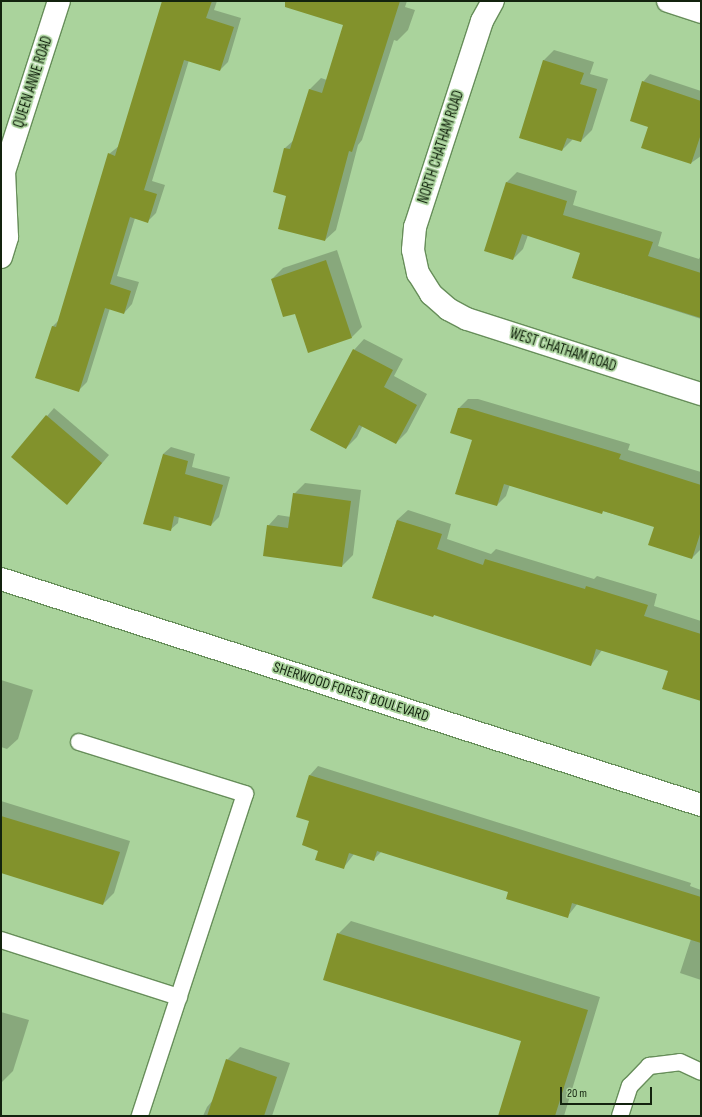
<!DOCTYPE html>
<html>
<head>
<meta charset="utf-8">
<style>
  body { margin:0 }
  #map { position:relative; width:702px; height:1117px; overflow:hidden; background:#aad39c; font-family:"Sofia Sans Condensed",sans-serif }
  div>[style] { position:absolute }
  .shadow>* { inset:0; background:#0003 }
  .building>* { inset:0; background:#82922c }
  .roads { filter:drop-shadow(1px 0 #678e5a) drop-shadow(-1px 0 #678e5a) drop-shadow(0 1px #678e5a) drop-shadow(0 -1px #678e5a) }
  .lane>* { height:16px; margin:-8px; padding:0 8px; transform-origin:8px; border-radius:8px; background:#fff }
  .street>* { height:22px; margin:-11px; padding:0 11px; transform-origin:11px; border-radius:11px; background:#fff }
  .secondary>* { height:22px; margin:-11px; padding:0 11px; transform-origin:11px; border-radius:11px; background:#fff }
  span { translate:-50% -50%; white-space:nowrap; text-align:center; line-height:1.15; -webkit-text-stroke:3.5px #aad39c; paint-order:stroke }
  .street-label { font-size:15px; color:#13230e }
  .frame { position:absolute; inset:0; border:2px solid #13230e; pointer-events:none }
  .scale { position:absolute; left:560px; top:1087px; width:92px; height:18px; box-sizing:border-box; border:2px solid #13230e; border-top:0; padding-left:5px; font-size:12px; line-height:14px; white-space:nowrap; color:#13230e; -webkit-text-stroke:3px #aad39c; paint-order:stroke }
</style>
</head>
<body>
<div id="map">
  <div class="shadow">
    <div style="clip-path:polygon(163px 1px,217px 1px,214px 10px,241px 18px,228px 62px,220px 70px,189px 60px,152px 181px,165px 185px,156px 213px,147px 222px,135px 218px,117px 276px,139px 282px,132px 304px,124px 313px,110px 308px,87px 382px,78px 391px,37px 377px,53px 326px,59px 320px,109px 154px,119px 146px)"></div>
    <div style="clip-path:polygon(316px 1px,407px 1px,405px 7px,415px 10px,408px 30px,397px 41px,394px 40px,362px 140px,358px 145px,336px 230px,325px 240px,288px 195px,285px 148px,294px 140px,310px 89px,321px 78px,327px 80px,344px 24px)"></div>
    <div style="clip-path:polygon(554px 50px,594px 62px,590px 74px,608px 79px,592px 130px,581px 141px,573px 139px,562px 150px,543px 61px)"></div>
    <div style="clip-path:polygon(650px 74px,701px 91px,701px 156px,691px 163px,643px 82px)"></div>
    <div style="clip-path:polygon(517px 172px,577px 191px,573px 205px,662px 232px,658px 246px,699px 259px,701px 255px,701px 319px,574px 278px,582px 252px,528px 235px,523px 249px,513px 259px,507px 182px)"></div>
    <div style="clip-path:polygon(337px 250px,362px 327px,352px 337px,296px 313px,272px 279px,283px 268px)"></div>
    <div style="clip-path:polygon(364px 339px,403px 359px,394px 376px,427px 394px,407px 432px,396px 443px,363px 425px,357px 437px,346px 448px,354px 350px)"></div>
    <div style="clip-path:polygon(468px 399px,478px 399px,630px 444px,628px 450px,701px 472px,701px 549px,692px 558px,655px 526px,510px 484px,506px 496px,497px 505px,473px 439px,458px 409px)"></div>
    <div style="clip-path:polygon(54px 408px,109px 455px,74px 496px,12px 457px)"></div>
    <div style="clip-path:polygon(171px 447px,195px 454px,192px 467px,230px 477px,219px 517px,211px 525px,179px 516px,178px 523px,170px 530px,163px 454px)"></div>
    <div style="clip-path:polygon(305px 483px,361px 490px,353px 555px,342px 566px,268px 526px,278px 515px,291px 517px,294px 494px)"></div>
    <div style="clip-path:polygon(408px 510px,451px 524px,447px 539px,491px 554px,496px 549px,594px 579px,597px 576px,657px 594px,654px 606px,701px 621px,701px 700px,669px 670px,602px 650px,591px 665px,435px 614px,433px 616px,373px 597px,397px 520px)"></div>
    <div style="clip-path:polygon(1px 680px,33px 690px,18px 739px,7px 749px,1px 747px)"></div>
    <div style="clip-path:polygon(318px 766px,691px 883px,690px 886px,701px 890px,701px 980px,680px 973px,691px 939px,578px 903px,567px 917px,510px 891px,382px 851px,373px 860px,354px 854px,344px 867px,319px 850px,310px 820px,297px 816px,310px 775px)"></div>
    <div style="clip-path:polygon(1px 801px,130px 841px,114px 893px,103px 904px,1px 872px)"></div>
    <div style="clip-path:polygon(351px 921px,600px 997px,564px 1116px,499px 1116px,522px 1040px,338px 934px)"></div>
    <div style="clip-path:polygon(1px 1012px,29px 1020px,13px 1071px,1px 1083px)"></div>
    <div style="clip-path:polygon(240px 1047px,290px 1063px,272px 1116px,203px 1116px,207px 1107px,214px 1099px,227px 1060px)"></div>
  </div>
  <div class="building">
    <div style="clip-path:polygon(162px 1px,212px 1px,206px 18px,234px 27px,220px 71px,184px 60px,144px 190px,157px 194px,148px 223px,130px 217px,110px 284px,131px 291px,124px 314px,105px 308px,79px 392px,35px 378px,52px 326px,56px 327px,108px 153px,115px 156px)"></div>
    <div style="clip-path:polygon(285px 1px,400px 1px,352px 152px,349px 151px,325px 241px,278px 229px,286px 196px,273px 192px,284px 148px,290px 149px,309px 89px,322px 93px,343px 25px,285px 7px)"></div>
    <div style="clip-path:polygon(543px 60px,584px 73px,580px 84px,597px 89px,581px 142px,567px 138px,562px 151px,519px 138px)"></div>
    <div style="clip-path:polygon(642px 81px,701px 101px,701px 134px,691px 164px,641px 148px,648px 127px,630px 121px)"></div>
    <div style="clip-path:polygon(506px 182px,567px 201px,563px 215px,653px 242px,648px 256px,701px 273px,701px 318px,572px 278px,580px 253px,522px 234px,513px 260px,484px 251px)"></div>
    <div style="clip-path:polygon(326px 260px,352px 338px,308px 353px,295px 314px,283px 317px,271px 279px)"></div>
    <div style="clip-path:polygon(353px 349px,393px 370px,384px 387px,417px 405px,396px 444px,359px 425px,346px 449px,310px 430px)"></div>
    <div style="clip-path:polygon(458px 408px,468px 408px,621px 454px,619px 459px,701px 485px,701px 531px,692px 559px,648px 545px,654px 527px,603px 511px,602px 514px,504px 484px,497px 506px,455px 494px,472px 440px,450px 433px)"></div>
    <div style="clip-path:polygon(46px 415px,102px 463px,67px 505px,11px 457px)"></div>
    <div style="clip-path:polygon(163px 454px,188px 461px,185px 474px,223px 485px,211px 526px,174px 516px,171px 531px,143px 524px)"></div>
    <div style="clip-path:polygon(293px 493px,351px 501px,342px 567px,263px 556px,267px 525px,288px 528px)"></div>
    <div style="clip-path:polygon(397px 520px,442px 534px,437px 549px,483px 565px,485px 559px,585px 589px,586px 586px,648px 605px,644px 616px,701px 634px,701px 701px,662px 689px,668px 671px,596px 649px,591px 666px,434px 615px,433px 617px,372px 598px)"></div>
    <div style="clip-path:polygon(309px 775px,701px 897px,701px 943px,572px 903px,568px 918px,506px 899px,508px 892px,377px 851px,374px 861px,349px 853px,344px 869px,315px 860px,318px 851px,302px 845px,309px 821px,296px 817px)"></div>
    <div style="clip-path:polygon(1px 816px,120px 852px,103px 905px,1px 873px)"></div>
    <div style="clip-path:polygon(337px 933px,588px 1010px,555px 1116px,498px 1116px,521px 1041px,323px 980px)"></div>
    <div style="clip-path:polygon(226px 1059px,277px 1077px,264px 1116px,207px 1116px)"></div>
  </div>
  <div class="roads">
    <div class="lane">
      <div style="left:79px;top:742px;width:174px;rotate:17.4deg"></div>
      <div style="left:245px;top:794px;width:339px;rotate:108.1deg"></div>
      <div style="left:1px;top:940px;width:187px;rotate:17.8deg"></div>
      <div style="left:620px;top:1116px;width:32px;rotate:-72deg"></div>
      <div style="left:630px;top:1086px;width:28px;rotate:-46deg"></div>
      <div style="left:649px;top:1066px;width:31px;rotate:-7deg"></div>
      <div style="left:680px;top:1062px;width:23px;rotate:25deg"></div>
    </div>
    <div class="street">
      <div style="left:493px;top:1px;width:23px;rotate:119deg"></div>
      <div style="left:482px;top:21px;width:217px;rotate:108deg"></div>
      <div style="left:415px;top:227px;width:23px;rotate:95deg"></div>
      <div style="left:413px;top:250px;width:24px;rotate:78deg"></div>
      <div style="left:418px;top:273px;width:25px;rotate:58deg"></div>
      <div style="left:431px;top:294px;width:23px;rotate:41deg"></div>
      <div style="left:448px;top:309px;width:21px;rotate:28deg"></div>
      <div style="left:467px;top:319px;width:246px;rotate:17.8deg"></div>
      <div style="left:668px;top:1px;width:35px;rotate:18deg"></div>
      <div style="left:1px;top:257px;width:21px;rotate:-73deg"></div>
      <div style="left:7px;top:237px;width:65px;rotate:-92.6deg"></div>
      <div style="left:4px;top:172px;width:180px;rotate:-72.2deg"></div>
    </div>
    <div class="secondary">
      <div style="left:1px;top:579px;width:736px;rotate:17.89deg"></div>
    </div>
  </div>
  <div class="street-label">
    <span style="left:33px;top:82px;rotate:-72deg">QUEEN ANNE ROAD</span>
    <span style="left:441px;top:147px;rotate:-72deg">NORTH CHATHAM ROAD</span>
    <span style="left:563px;top:350px;rotate:18deg">WEST CHATHAM ROAD</span>
    <span style="left:351px;top:692px;rotate:18deg">SHERWOOD FOREST BOULEVARD</span>
  </div>
  <div class="frame"></div>
  <div class="scale">20 m</div>
</div>
</body>
</html>
